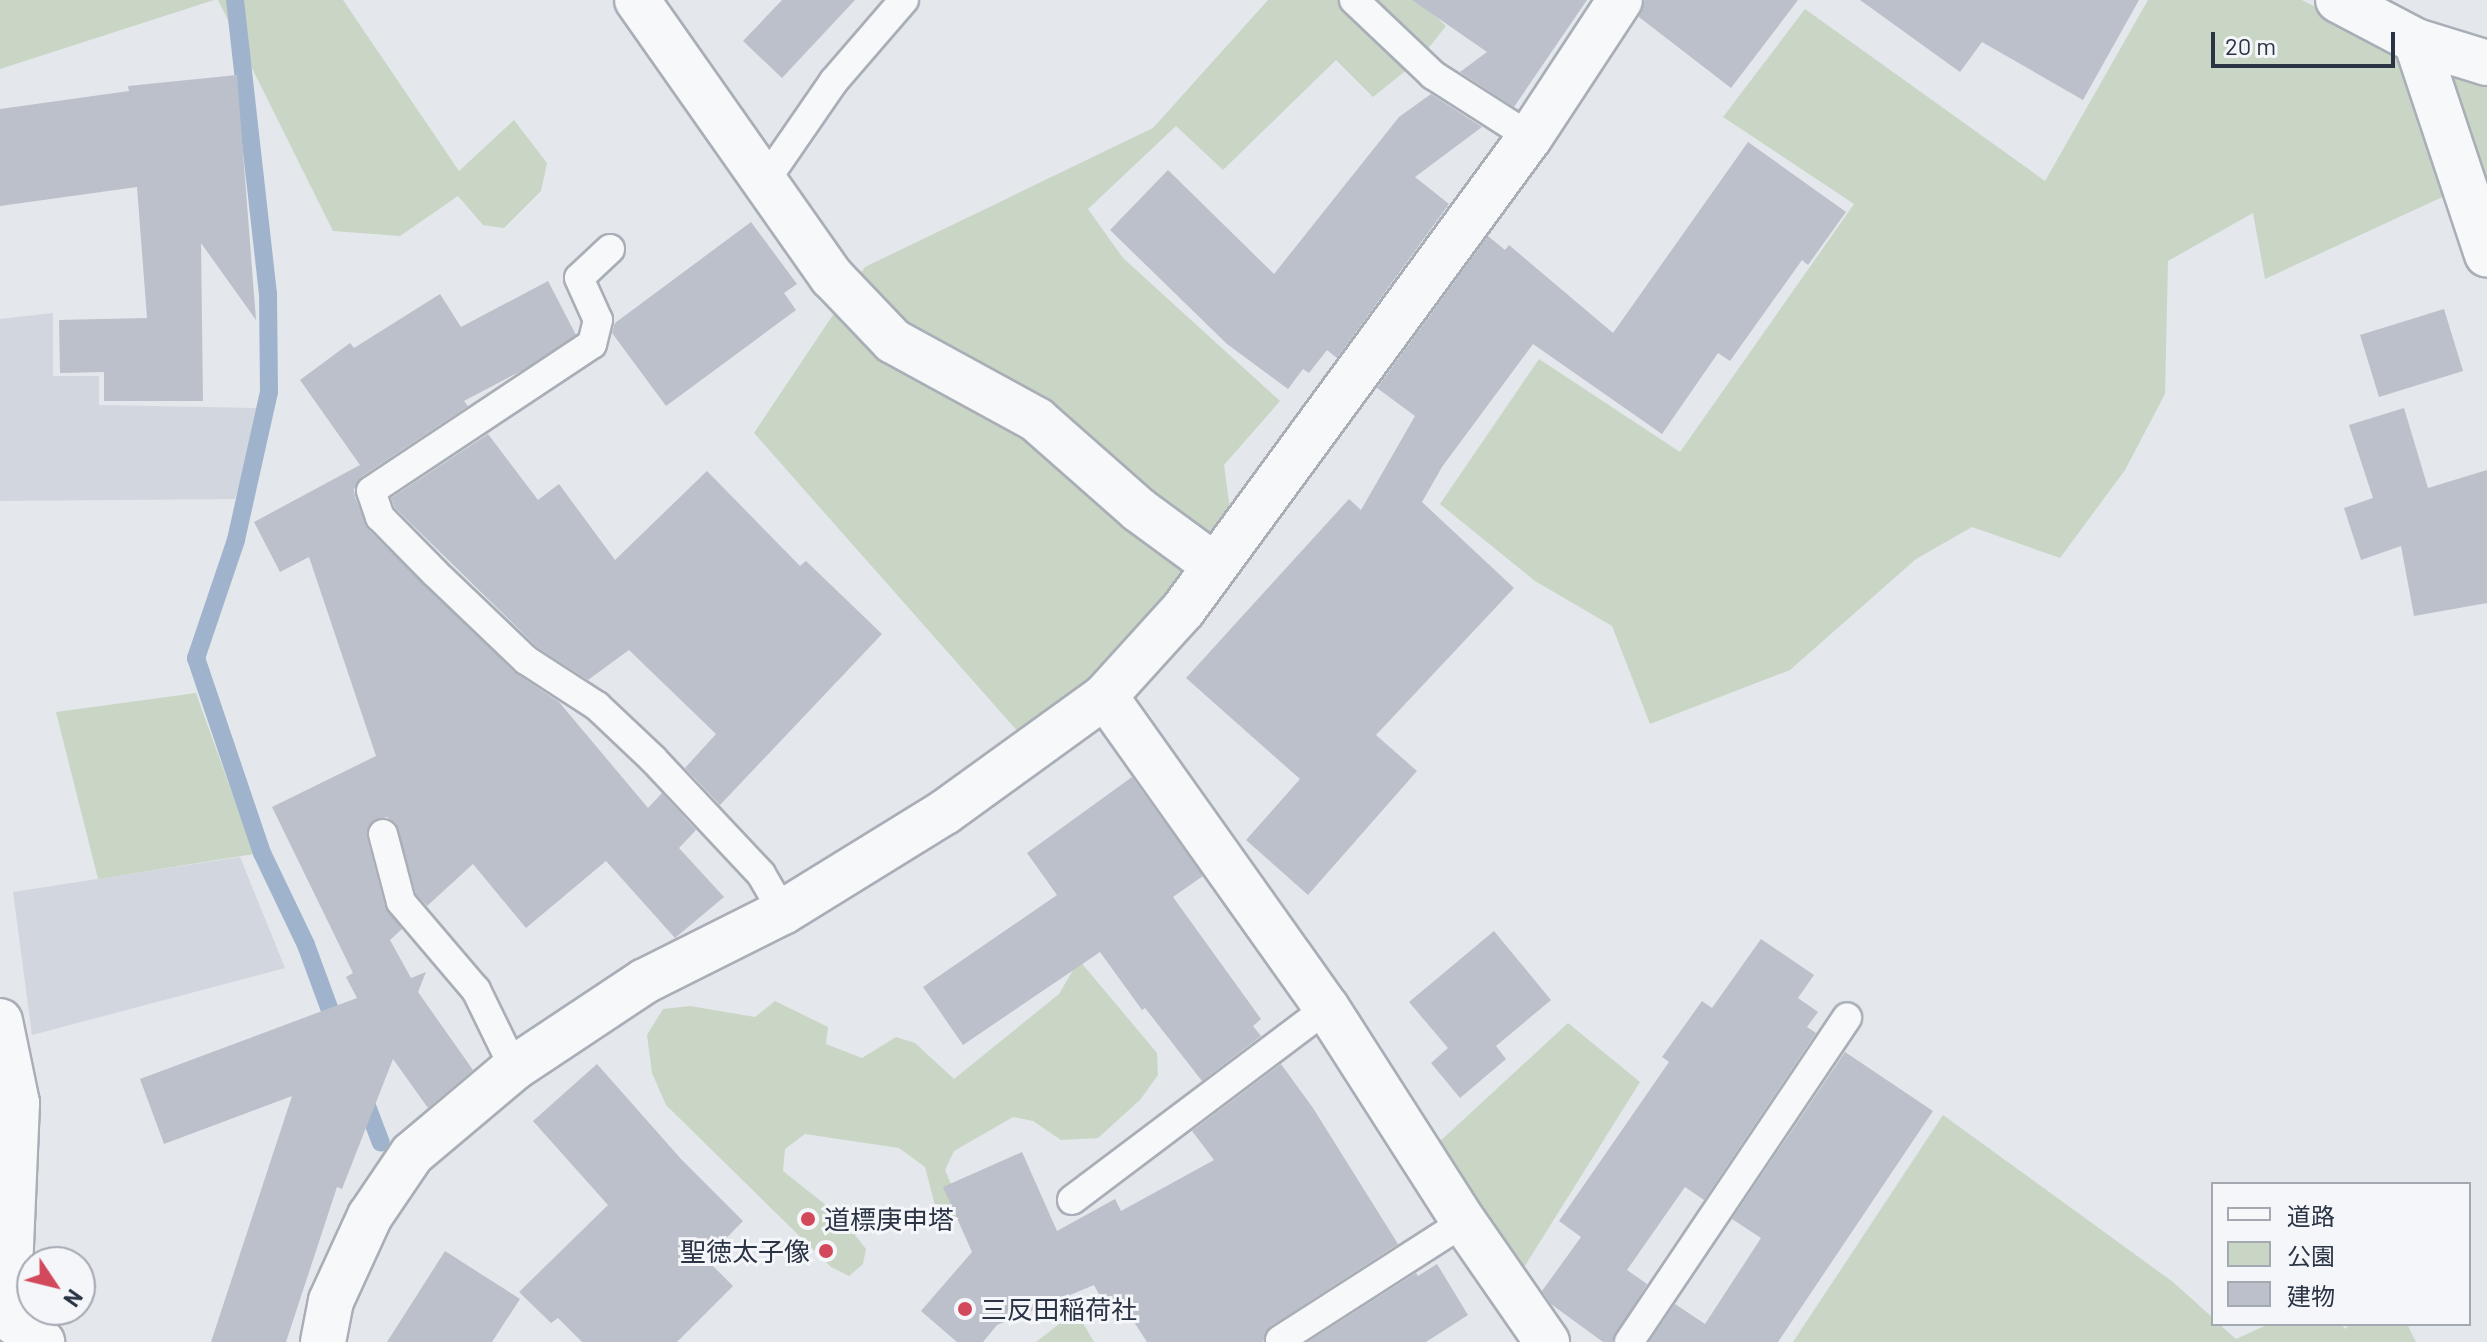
<!DOCTYPE html>
<html>
<head>
<meta charset="utf-8">
<style>
  body { margin:0 }
  #map { position:relative; width:2487px; height:1342px; overflow:hidden; background:#e4e7ec; font-family:Barlow,"Noto Sans JP",sans-serif }
  div>[style] { position:absolute }
  .built>* { inset:0; background:#d2d6de }
  .green>* { inset:0; background:#c9d6c5 }
  .stream>* { height:18px; margin:-9px; padding:0 9px; transform-origin:9px; border-radius:9px; background:#9fb4cc }
  .building>* { inset:0; background:#bbc0ca }
  .roads { filter:drop-shadow(2px 0 #a9aeb7) drop-shadow(-2px 0 #a9aeb7) drop-shadow(0 2px #a9aeb7) drop-shadow(0 -2px #a9aeb7) }
  .lane>* { height:28px; margin:-14px; padding:0 14px; transform-origin:14px; border-radius:14px; background:#f7f8fa }
  .street>* { height:44px; margin:-22px; padding:0 22px; transform-origin:22px; border-radius:22px; background:#f7f8fa }
  .dots>* { width:22px; height:22px; translate:-50% -50%; box-sizing:border-box; border:4px solid #f4f6f9; border-radius:50% }
  span { translate:-50% -50%; white-space:nowrap; text-align:center; line-height:1.15; -webkit-text-stroke:6px #f4f6f9; paint-order:stroke }
  .poi-label { font-size:26px; color:#2b3445 }
  .left { translate:0 -50%; text-align:left }
  .right { translate:-100% -50%; text-align:right }
  .legend { position:absolute; left:2211px; top:1182px; width:260px; height:144px; box-sizing:border-box; background:#f4f6f9; border:2px solid #a4a8b1; margin:0; padding:10px 14px; list-style:none; font-size:24px; color:#2b3445 }
  .legend li { display:flex; align-items:center; gap:16px; height:40px }
  .legend b { width:40px; border:2px solid #a4a8b1 }
  .north { position:absolute; left:16px; top:1246px; width:80px; height:80px; box-sizing:border-box; background:#f4f6f9; border:2px solid #a4a8b1; border-radius:50%; rotate:125deg; font-size:22px; font-weight:700; line-height:32px; text-align:center; color:#2b3445 }
  .north::after { content:''; display:block; margin:auto; width:28px; height:36px; background:#d1495b; clip-path:polygon(50% 0,100% 100%,50% 72%,0 100%) }
  .scale { position:absolute; left:2211px; top:32px; width:184px; height:36px; box-sizing:border-box; border:4px solid #2b3445; border-top:0; padding-left:10px; font-size:24px; line-height:28px; white-space:nowrap; color:#2b3445; -webkit-text-stroke:6px #f4f6f9; paint-order:stroke }
</style>
</head>
<body>
<div id="map">
  <div class="built">
    <div style="clip-path:polygon(53px 313px,53px 376px,99px 376px,99px 405px,259px 408px,250px 456px,235px 499px,0 501px,0 319px)"></div>
    <div style="clip-path:polygon(240px 857px,285px 968px,32px 1035px,13px 892px)"></div>
  </div>
  <div class="green">
    <div style="clip-path:polygon(0 0,214px 0,0 69px)"></div>
    <div style="clip-path:polygon(218px 0,343px 0,459px 171px,514px 120px,547px 163px,541px 191px,504px 228px,483px 225px,458px 196px,400px 236px,333px 231px)"></div>
    <div style="clip-path:polygon(1268px 0,1418px 0,1446px 26px,1419px 60px,1373px 97px,1336px 60px,1223px 170px,1176px 126px,1088px 209px,1123px 258px,1280px 401px,1224px 465px,1231px 517px,1119px 671px,1020px 734px,754px 433px,865px 267px,1153px 128px)"></div>
    <div style="clip-path:polygon(2148px 0,2302px 0,2403px 52px,2449px 194px,2265px 279px,2253px 213px,2168px 261px,2165px 394px,2125px 470px,2060px 558px,1972px 527px,1916px 559px,1790px 670px,1650px 724px,1612px 626px,1535px 581px,1440px 504px,1539px 359px,1680px 452px,1854px 204px,1723px 117px,1805px 9px,2045px 181px)"></div>
    <div style="clip-path:polygon(2444px 62px,2487px 75px,2487px 187px)"></div>
    <div style="clip-path:polygon(196px 693px,254px 854px,98px 879px,56px 712px)"></div>
    <div style="clip-path:polygon(1079px 960px,1157px 1053px,1158px 1075px,1140px 1100px,1098px 1138px,1061px 1140px,1033px 1121px,1013px 1117px,954px 1151px,945px 1170px,962px 1209px,957px 1220px,938px 1217px,925px 1167px,899px 1148px,805px 1134px,785px 1149px,783px 1171px,841px 1217px,866px 1249px,863px 1264px,849px 1276px,831px 1267px,666px 1105px,652px 1073px,647px 1035px,663px 1009px,690px 1006px,755px 1017px,775px 1001px,828px 1027px,826px 1044px,862px 1058px,896px 1037px,915px 1043px,954px 1079px,1059px 994px)"></div>
    <div style="clip-path:polygon(1568px 1023px,1640px 1082px,1516px 1280px,1437px 1144px)"></div>
    <div style="clip-path:polygon(1943px 1115px,2173px 1282px,2213px 1318px,2213px 1324px,2219px 1324px,2236px 1339px,2269px 1324px,2341px 1324px,2345px 1329px,2350px 1324px,2407px 1324px,2416px 1342px,1793px 1342px)"></div>
    <div style="clip-path:polygon(1076px 1311px,1094px 1342px,1036px 1342px)"></div>
  </div>
  <div class="stream">
    <div style="left:235px;top:0;width:296px;rotate:83.6deg"></div>
    <div style="left:268px;top:294px;width:98px;rotate:89.4deg"></div>
    <div style="left:269px;top:392px;width:152px;rotate:102.6deg"></div>
    <div style="left:236px;top:540px;width:125px;rotate:108.7deg"></div>
    <div style="left:196px;top:658px;width:206px;rotate:71.3deg"></div>
    <div style="left:262px;top:853px;width:102px;rotate:64.4deg"></div>
    <div style="left:306px;top:945px;width:93px;rotate:69.8deg"></div>
    <div style="left:362px;top:1093px;width:53px;rotate:69.2deg"></div>
  </div>
  <div class="building">
    <div style="clip-path:polygon(782px 0,855px 0,782px 78px,743px 41px)"></div>
    <div style="clip-path:polygon(1412px 0,1587px 0,1514px 107px,1460px 72px,1487px 52px)"></div>
    <div style="clip-path:polygon(1645px 0,1798px 0,1731px 88px,1639px 17px)"></div>
    <div style="clip-path:polygon(1860px 0,2139px 0,2083px 100px,1982px 42px,1960px 72px)"></div>
    <div style="clip-path:polygon(237px 75px,256px 320px,201px 243px,203px 401px,104px 401px,104px 372px,60px 373px,59px 320px,147px 318px,137px 187px,0 206px,0 109px,129px 91px,128px 86px)"></div>
    <div style="clip-path:polygon(1431px 94px,1482px 127px,1415px 177px,1449px 204px,1337px 358px,1327px 350px,1309px 373px,1303px 369px,1288px 389px,1227px 344px,1110px 230px,1168px 170px,1274px 274px,1399px 117px)"></div>
    <div style="clip-path:polygon(1748px 142px,1846px 212px,1808px 265px,1802px 260px,1730px 361px,1718px 353px,1662px 434px,1533px 344px,1442px 467px,1422px 502px,1514px 588px,1376px 735px,1417px 771px,1308px 895px,1246px 840px,1300px 779px,1186px 678px,1349px 499px,1361px 510px,1415px 416px,1377px 388px,1488px 236px,1505px 250px,1509px 245px,1613px 333px)"></div>
    <div style="clip-path:polygon(751px 222px,797px 284px,784px 293px,796px 310px,666px 406px,612px 333px,615px 323px)"></div>
    <div style="clip-path:polygon(548px 281px,576px 335px,521px 371px,464px 401px,468px 406px,361px 477px,354px 489px,355px 497px,368px 529px,514px 672px,559px 702px,648px 808px,662px 793px,696px 830px,679px 848px,724px 897px,675px 938px,606px 861px,526px 928px,473px 864px,427px 906px,416px 894px,396px 823px,387px 817px,372px 821px,367px 838px,385px 906px,402px 929px,390px 940px,411px 978px,426px 972px,418px 992px,473px 1070px,428px 1108px,393px 1059px,342px 1189px,337px 1187px,286px 1342px,211px 1342px,292px 1096px,164px 1144px,140px 1079px,357px 998px,346px 977px,353px 973px,272px 807px,376px 756px,309px 557px,280px 572px,254px 522px,360px 465px,300px 380px,350px 343px,354px 348px,440px 294px,461px 327px)"></div>
    <div style="clip-path:polygon(2444px 309px,2463px 371px,2379px 397px,2360px 335px)"></div>
    <div style="clip-path:polygon(2404px 408px,2428px 488px,2487px 470px,2487px 603px,2414px 616px,2401px 546px,2361px 560px,2344px 508px,2373px 498px,2349px 425px)"></div>
    <div style="clip-path:polygon(488px 434px,538px 500px,559px 484px,615px 560px,707px 471px,800px 566px,806px 561px,882px 634px,720px 805px,685px 768px,716px 734px,629px 650px,588px 680px,537px 647px,395px 508px,391px 498px)"></div>
    <div style="clip-path:polygon(1132px 777px,1203px 876px,1173px 897px,1261px 1019px,1253px 1026px,1261px 1036px,1202px 1081px,1145px 1008px,1142px 1010px,1100px 952px,963px 1045px,923px 987px,1057px 895px,1027px 853px)"></div>
    <div style="clip-path:polygon(1494px 931px,1551px 1000px,1496px 1046px,1506px 1059px,1460px 1098px,1431px 1063px,1448px 1048px,1409px 1002px)"></div>
    <div style="clip-path:polygon(1761px 939px,1814px 975px,1798px 998px,1818px 1012px,1807px 1027px,1816px 1033px,1704px 1200px,1685px 1187px,1627px 1270px,1647px 1284px,1612px 1342px,1603px 1342px,1551px 1304px,1542px 1291px,1581px 1237px,1559px 1221px,1669px 1062px,1662px 1057px,1702px 1001px,1712px 1008px)"></div>
    <div style="clip-path:polygon(1845px 1052px,1933px 1111px,1778px 1342px,1649px 1342px,1675px 1304px,1705px 1324px,1761px 1238px,1732px 1219px)"></div>
    <div style="clip-path:polygon(597px 1064px,681px 1159px,743px 1221px,706px 1259px,733px 1286px,677px 1342px,582px 1342px,558px 1318px,551px 1323px,519px 1292px,608px 1205px,533px 1121px)"></div>
    <div style="clip-path:polygon(1281px 1064px,1313px 1108px,1398px 1244px,1271px 1326px,1263px 1342px,1147px 1342px,1123px 1305px,1109px 1313px,1094px 1285px,997px 1325px,983px 1342px,957px 1342px,921px 1311px,972px 1252px,943px 1187px,1022px 1152px,1057px 1231px,1115px 1199px,1121px 1211px,1214px 1160px,1192px 1131px)"></div>
    <div style="clip-path:polygon(445px 1251px,520px 1299px,492px 1342px,387px 1342px)"></div>
    <div style="clip-path:polygon(1437px 1264px,1468px 1315px,1426px 1342px,1308px 1342px,1416px 1273px,1418px 1276px)"></div>
  </div>
  <div class="roads">
    <div class="lane">
      <div style="left:1354px;top:0;width:109px;rotate:43.5deg"></div>
      <div style="left:1433px;top:75px;width:115px;rotate:32.6deg"></div>
      <div style="left:765px;top:181px;width:121px;rotate:-55.4deg"></div>
      <div style="left:834px;top:81px;width:107px;rotate:-49.2deg"></div>
      <div style="left:610px;top:249px;width:42px;rotate:136.9deg"></div>
      <div style="left:579px;top:278px;width:46px;rotate:65.7deg"></div>
      <div style="left:598px;top:320px;width:25px;rotate:104deg"></div>
      <div style="left:592px;top:344px;width:265px;rotate:146.4deg"></div>
      <div style="left:371px;top:491px;width:28px;rotate:71deg"></div>
      <div style="left:380px;top:517px;width:78px;rotate:45.5deg"></div>
      <div style="left:435px;top:573px;width:126px;rotate:43.7deg"></div>
      <div style="left:526px;top:660px;width:85px;rotate:32.9deg"></div>
      <div style="left:597px;top:706px;width:77px;rotate:43.4deg"></div>
      <div style="left:653px;top:759px;width:158px;rotate:46.8deg"></div>
      <div style="left:761px;top:874px;width:44px;rotate:59.9deg"></div>
      <div style="left:383px;top:834px;width:70px;rotate:75.2deg"></div>
      <div style="left:401px;top:902px;width:116px;rotate:49.6deg"></div>
      <div style="left:476px;top:990px;width:87px;rotate:64deg"></div>
      <div style="left:1072px;top:1200px;width:319px;rotate:-37deg"></div>
      <div style="left:1280px;top:1340px;width:219px;rotate:-32.7deg"></div>
      <div style="left:1629px;top:1342px;width:391px;rotate:-56.1deg"></div>
    </div>
    <div class="street">
      <div style="left:637px;top:0;width:339px;rotate:54.9deg"></div>
      <div style="left:832px;top:277px;width:88px;rotate:46.4deg"></div>
      <div style="left:893px;top:341px;width:164px;rotate:28.7deg"></div>
      <div style="left:1037px;top:420px;width:136px;rotate:41.4deg"></div>
      <div style="left:1139px;top:510px;width:93px;rotate:36.3deg"></div>
      <div style="left:2338px;top:0;width:88px;rotate:27.7deg"></div>
      <div style="left:2416px;top:41px;width:74px;rotate:17.2deg"></div>
      <div style="left:2416px;top:41px;width:225px;rotate:71.6deg"></div>
      <div style="left:1105px;top:696px;width:383px;rotate:54.6deg"></div>
      <div style="left:1327px;top:1008px;width:254px;rotate:57.4deg"></div>
      <div style="left:1464px;top:1222px;width:146px;rotate:55.3deg"></div>
      <div style="left:0;top:1021px;width:84px;rotate:78.3deg"></div>
      <div style="left:17px;top:1103px;width:215px;rotate:92.4deg"></div>
      <div style="left:0;top:1312px;width:52px;rotate:35.5deg"></div>
      <div style="left:323px;top:1342px;width:42px;rotate:-79deg"></div>
      <div style="left:331px;top:1301px;width:94px;rotate:-65.4deg"></div>
      <div style="left:370px;top:1216px;width:75px;rotate:-55.9deg"></div>
      <div style="left:412px;top:1154px;width:133px;rotate:-40.1deg"></div>
      <div style="left:514px;top:1068px;width:157px;rotate:-33.6deg"></div>
      <div style="left:645px;top:981px;width:154px;rotate:-26.6deg"></div>
      <div style="left:783px;top:912px;width:190px;rotate:-31.7deg"></div>
      <div style="left:945px;top:812px;width:198px;rotate:-35.9deg"></div>
      <div style="left:1105px;top:696px;width:116px;rotate:-47.8deg"></div>
      <div style="left:1183px;top:610px;width:587px;rotate:-53.74deg"></div>
      <div style="left:1530px;top:137px;width:164px;rotate:-56.7deg"></div>
    </div>
  </div>
  <div class="dots">
    <div style="left:808px;top:1219px;background:#d1495b"></div>
    <div style="left:826px;top:1251px;background:#d1495b"></div>
    <div style="left:965px;top:1309px;background:#d1495b"></div>
  </div>
  <div class="poi-label">
    <span class="left" style="left:824px;top:1219px">道標庚申塔</span>
    <span class="right" style="left:810px;top:1251px">聖徳太子像</span>
    <span class="left" style="left:981px;top:1309px">三反田稲荷社</span>
  </div>
  <ul class="legend">
  <li><b style="height:10px;background:#f7f8fa"></b>道路</li>
  <li><b style="height:22px;background:#c9d6c5"></b>公園</li>
  <li><b style="height:22px;background:#bbc0ca"></b>建物</li>
  </ul>
  <div class="north">N</div>
  <div class="scale">20 m</div>
</div>
</body>
</html>
